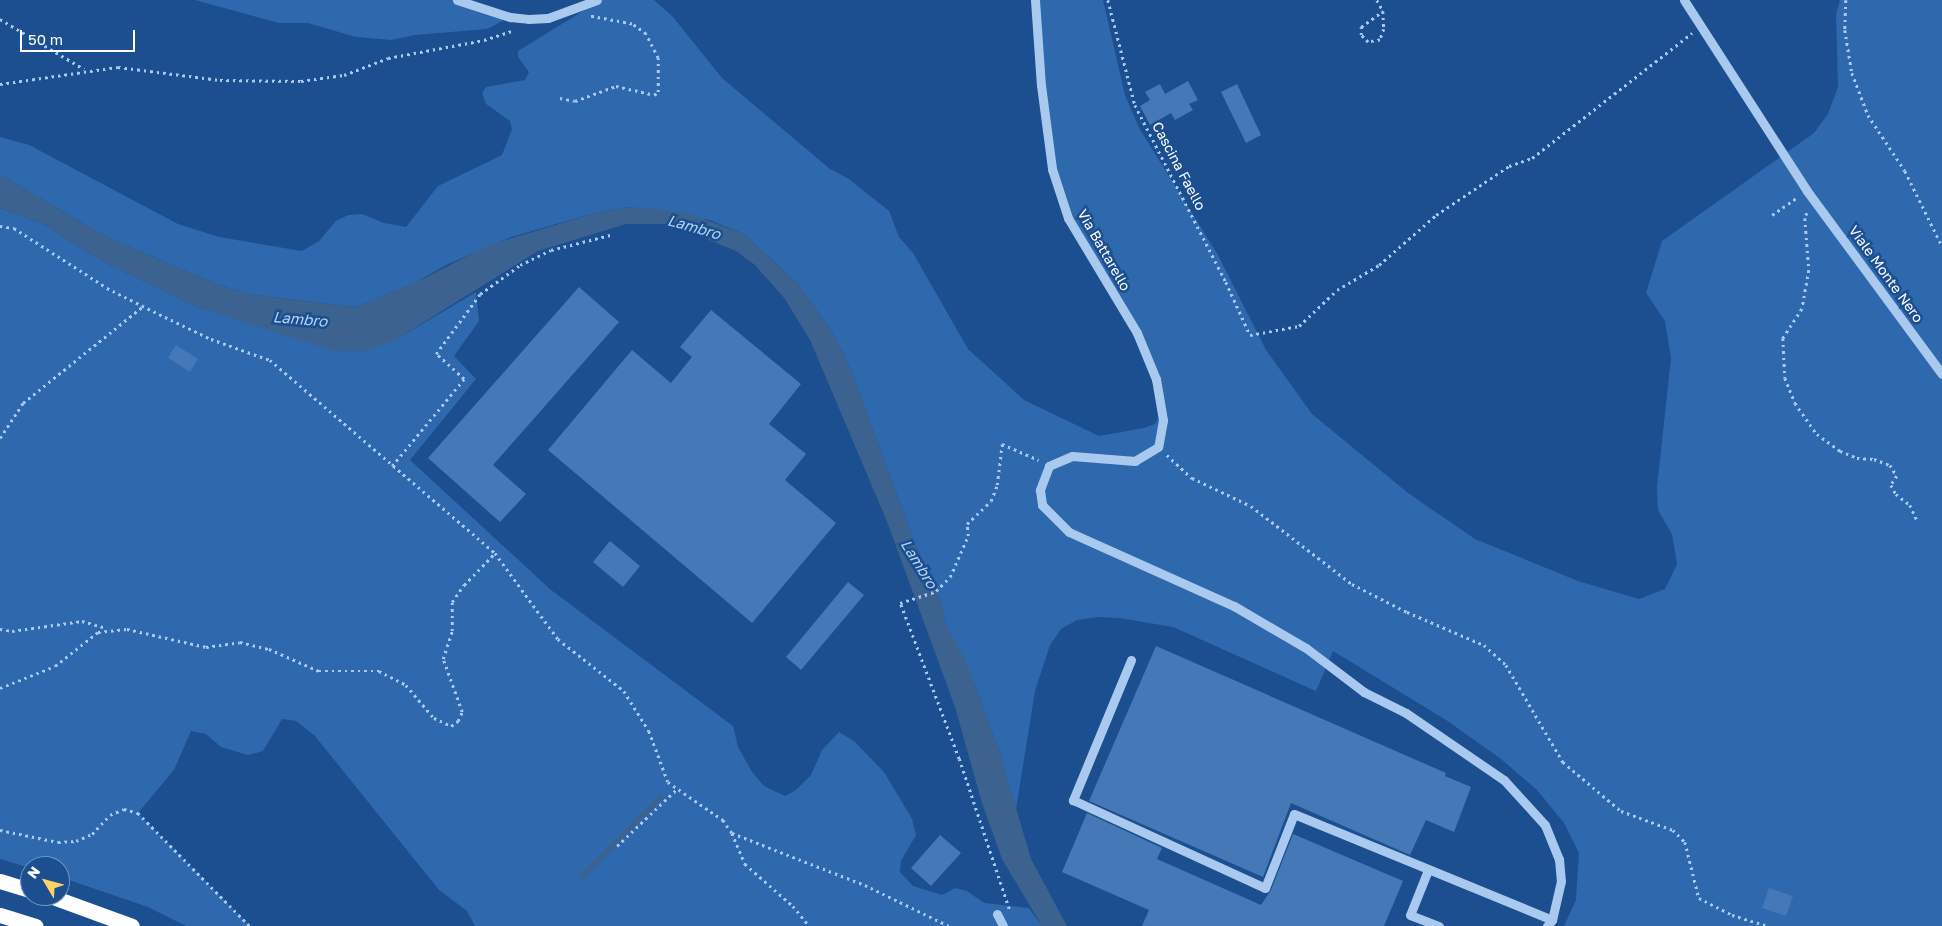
<!DOCTYPE html>
<html>
<head>
<meta charset="utf-8">
<style>
  body { margin:0 }
  #map { position:relative; width:1942px; height:926px; overflow:hidden; background:#1b4f8f; font-family:"Golos Text",sans-serif }
  div>[style] { position:absolute }
  .green>* { inset:0; background:#2e69ad }
  .water>* { inset:0; background:#3c6290 }
  .stream>* { height:4.5px; margin:-2.25px; padding:0 2.25px; transform-origin:2.25px; border-radius:2.25px; background:#3c6290 }
  .building>* { inset:0; background:#4478b7 }
  .path>* { height:2.5px; margin-top:-1.25px; transform-origin:0; background:repeating-linear-gradient(90deg,#a9c9ee 0 2.5px,transparent 0 6.5px) }
  .minor>* { height:9px; margin:-4.5px; padding:0 4.5px; transform-origin:4.5px; border-radius:4.5px; background:#a9c9ee }
  .highway>* { height:15px; margin:-7.5px; padding:0 7.5px; transform-origin:7.5px; border-radius:7.5px; background:#fff }
  span { translate:-50% -50%; white-space:nowrap; text-align:center; line-height:1.15; -webkit-text-stroke:5px #1b4f8f; paint-order:stroke }
  .street-label { font-size:14px; color:#fff }
  .water-label { font-size:15px; color:#b5d3f5; font-style:italic }
  .north { position:absolute; left:20px; top:856px; width:50px; height:50px; box-sizing:border-box; background:#1b4f8f; border:1px solid #7695bc; border-radius:50%; rotate:307deg; font-size:14px; font-weight:700; line-height:20px; text-align:center; color:#fff }
  .north::after { content:''; display:block; margin:auto; width:18px; height:22px; background:#ffd166; clip-path:polygon(50% 0,100% 100%,50% 72%,0 100%) }
  .scale { position:absolute; left:20px; top:30px; width:115px; height:22px; box-sizing:border-box; border:2px solid #fff; border-top:0; padding-left:6px; font-size:15px; line-height:18px; white-space:nowrap; color:#fff; -webkit-text-stroke:4px #1b4f8f; paint-order:stroke }
</style>
</head>
<body>
<div id="map">
  <div class="green">
    <div style="clip-path:polygon(195px 0,457px 0,510px 17px,487px 29px,415px 35px,391px 40px,356px 37px,308px 23px,279px 23px)"></div>
    <div style="clip-path:polygon(601px 0,654px 0,673px 17px,722px 78px,830px 169px,849px 179px,889px 211px,899px 237px,913px 253px,968px 349px,1024px 400px,1099px 436px,1144px 428px,1155px 424px,1162px 412px,1137px 333px,1068px 218px,1052px 169px,1035px 0,1103px 0,1125px 95px,1139px 128px,1218px 255px,1266px 350px,1312px 414px,1408px 493px,1475px 539px,1578px 581px,1639px 599px,1665px 589px,1677px 564px,1672px 534px,1658px 510px,1657px 487px,1671px 358px,1665px 321px,1646px 293px,1662px 241px,1814px 133px,1828px 114px,1838px 87px,1836px 14px,1840px 0,1942px 0,1942px 926px,1564px 926px,1576px 900px,1579px 853px,1564px 823px,1537px 790px,1501px 759px,1446px 720px,1333px 651px,1316px 691px,1173px 627px,1119px 618px,1098px 617px,1077px 620px,1061px 629px,1050px 645px,1035px 691px,1016px 809px,1000px 753px,976px 688px,947px 627px,940px 600px,914px 541px,849px 365px,832px 332px,798px 284px,744px 234px,709px 220px,630px 207px,599px 212px,511px 237px,446px 265px,415px 283px,355px 307px,253px 295px,216px 284px,107px 237px,0 175px,0 137px,29px 145px,178px 224px,219px 237px,302px 251px,319px 241px,336px 221px,348px 215px,362px 214px,384px 223px,406px 227px,438px 186px,502px 155px,512px 129px,510px 121px,486px 104px,482px 93px,486px 87px,525px 80px,529px 72px,518px 57px,518px 51px)"></div>
    <div style="clip-path:polygon(0 208px,47px 226px,102px 261px,194px 306px,223px 315px,397px 339px,476px 292px,479px 321px,454px 356px,476px 379px,410px 460px,551px 590px,733px 726px,738px 747px,752px 772px,764px 786px,785px 796px,796px 790px,811px 775px,822px 750px,839px 732px,854px 741px,884px 772px,912px 819px,916px 835px,901px 861px,900px 872px,913px 886px,942px 895px,955px 888px,967px 891px,984px 903px,1029px 908px,1042px 926px,475px 926px,467px 911px,439px 890px,315px 736px,296px 721px,282px 719px,263px 751px,248px 755px,221px 747px,206px 734px,191px 731px,174px 770px,138px 813px,250px 926px,186px 926px,148px 907px,60px 877px,60px 866px,30px 868px,0 859px)"></div>
  </div>
  <div class="water">
    <div style="clip-path:polygon(0 175px,107px 237px,216px 284px,253px 295px,355px 307px,415px 283px,489px 245px,599px 212px,630px 207px,684px 212px,744px 234px,798px 284px,832px 332px,849px 365px,914px 541px,940px 600px,947px 627px,965px 658px,1000px 753px,1031px 859px,1067px 926px,1042px 926px,1002px 859px,982px 803px,955px 707px,886px 519px,810px 340px,785px 299px,755px 265px,736px 251px,670px 224px,626px 224px,538px 251px,397px 339px,366px 351px,335px 351px,194px 306px,102px 261px,47px 226px,0 208px)"></div>
  </div>
  <div class="stream">
    <div style="left:582px;top:875px;width:110px;rotate:-45deg"></div>
  </div>
  <div class="building">
    <div style="clip-path:polygon(1188px 81px,1198px 100px,1189px 104px,1193px 110px,1175px 120px,1171px 113px,1150px 125px,1140px 106px,1150px 100px,1145px 92px,1160px 84px,1165px 94px)"></div>
    <div style="clip-path:polygon(1237px 84px,1261px 135px,1246px 143px,1221px 92px)"></div>
    <div style="clip-path:polygon(579px 287px,619px 322px,493px 465px,526px 494px,500px 522px,428px 458px)"></div>
    <div style="clip-path:polygon(711px 310px,801px 384px,769px 424px,806px 454px,785px 480px,836px 523px,752px 623px,548px 450px,632px 350px,671px 383px,692px 357px,680px 347px)"></div>
    <div style="clip-path:polygon(176px 345px,198px 359px,190px 372px,168px 358px)"></div>
    <div style="clip-path:polygon(610px 541px,640px 566px,623px 587px,593px 562px)"></div>
    <div style="clip-path:polygon(848px 582px,864px 595px,801px 670px,786px 657px)"></div>
    <div style="clip-path:polygon(1156px 646px,1446px 773px,1445px 776px,1471px 787px,1454px 832px,1426px 820px,1410px 855px,1291px 803px,1263px 877px,1089px 801px)"></div>
    <div style="clip-path:polygon(1087px 813px,1162px 848px,1157px 859px,1261px 905px,1271px 890px,1293px 834px,1403px 881px,1384px 926px,1142px 926px,1149px 910px,1062px 872px)"></div>
    <div style="clip-path:polygon(940px 835px,961px 853px,931px 886px,911px 868px)"></div>
    <div style="clip-path:polygon(1769px 888px,1793px 896px,1786px 916px,1762px 908px)"></div>
  </div>
  <div class="path">
    <div style="left:1108px;top:0;width:108px;rotate:75.6deg"></div>
    <div style="left:1135px;top:105px;width:199px;rotate:62.8deg"></div>
    <div style="left:1226px;top:282px;width:58px;rotate:65.6deg"></div>
    <div style="left:1250px;top:335px;width:50px;rotate:-10.4deg"></div>
    <div style="left:1299px;top:326px;width:52px;rotate:-43.5deg"></div>
    <div style="left:1337px;top:290px;width:49px;rotate:-30.8deg"></div>
    <div style="left:1379px;top:265px;width:76px;rotate:-41.3deg"></div>
    <div style="left:1436px;top:215px;width:88px;rotate:-33.9deg"></div>
    <div style="left:1509px;top:166px;width:24px;rotate:-19deg"></div>
    <div style="left:1532px;top:158px;width:203px;rotate:-38deg"></div>
    <div style="left:1377px;top:0;width:13px;rotate:61deg"></div>
    <div style="left:1383px;top:11px;width:18px;rotate:87deg"></div>
    <div style="left:1384px;top:29px;width:12px;rotate:110deg"></div>
    <div style="left:1380px;top:40px;width:12px;rotate:171deg"></div>
    <div style="left:1368px;top:42px;width:10px;rotate:-135deg"></div>
    <div style="left:1361px;top:35px;width:8px;rotate:-90deg"></div>
    <div style="left:1361px;top:27px;width:27px;rotate:-36deg"></div>
    <div style="left:1846px;top:0;width:30px;rotate:92deg"></div>
    <div style="left:1845px;top:30px;width:44px;rotate:80.8deg"></div>
    <div style="left:1852px;top:73px;width:45px;rotate:69.1deg"></div>
    <div style="left:1868px;top:115px;width:67px;rotate:56.5deg"></div>
    <div style="left:1905px;top:171px;width:84px;rotate:63.7deg"></div>
    <div style="left:0;top:19px;width:98px;rotate:30.8deg"></div>
    <div style="left:0;top:84px;width:119px;rotate:-8.2deg"></div>
    <div style="left:118px;top:67px;width:103px;rotate:7.3deg"></div>
    <div style="left:220px;top:80px;width:81px;rotate:0.7deg"></div>
    <div style="left:301px;top:81px;width:43px;rotate:-7.9deg"></div>
    <div style="left:344px;top:75px;width:47px;rotate:-21.1deg"></div>
    <div style="left:388px;top:58px;width:98px;rotate:-10.6deg"></div>
    <div style="left:484px;top:40px;width:32px;rotate:-18deg"></div>
    <div style="left:560px;top:98px;width:15px;rotate:11deg"></div>
    <div style="left:575px;top:101px;width:44px;rotate:-20.1deg"></div>
    <div style="left:616px;top:86px;width:39px;rotate:13deg"></div>
    <div style="left:654px;top:95px;width:5px;rotate:-37deg"></div>
    <div style="left:658px;top:92px;width:34px;rotate:-90deg"></div>
    <div style="left:658px;top:58px;width:27px;rotate:-117deg"></div>
    <div style="left:646px;top:34px;width:17px;rotate:-144deg"></div>
    <div style="left:632px;top:24px;width:43px;rotate:-169.2deg"></div>
    <div style="left:1807px;top:213px;width:5px;rotate:112deg"></div>
    <div style="left:1805px;top:218px;width:52px;rotate:85.6deg"></div>
    <div style="left:1809px;top:270px;width:40px;rotate:100deg"></div>
    <div style="left:1802px;top:309px;width:35px;rotate:123deg"></div>
    <div style="left:1783px;top:338px;width:40px;rotate:87.1deg"></div>
    <div style="left:1785px;top:378px;width:27px;rotate:68deg"></div>
    <div style="left:1795px;top:403px;width:38px;rotate:55deg"></div>
    <div style="left:1817px;top:434px;width:29px;rotate:36deg"></div>
    <div style="left:1840px;top:451px;width:18px;rotate:22deg"></div>
    <div style="left:1857px;top:458px;width:17px;rotate:3deg"></div>
    <div style="left:1874px;top:459px;width:17px;rotate:21deg"></div>
    <div style="left:1890px;top:465px;width:13px;rotate:58deg"></div>
    <div style="left:1897px;top:476px;width:11px;rotate:124deg"></div>
    <div style="left:1891px;top:485px;width:10px;rotate:61deg"></div>
    <div style="left:1896px;top:494px;width:18px;rotate:38deg"></div>
    <div style="left:1910px;top:505px;width:17px;rotate:65deg"></div>
    <div style="left:1772px;top:215px;width:32px;rotate:-35deg"></div>
    <div style="left:0;top:226px;width:14px;rotate:8deg"></div>
    <div style="left:14px;top:228px;width:111px;rotate:32.8deg"></div>
    <div style="left:107px;top:288px;width:65px;rotate:26.6deg"></div>
    <div style="left:165px;top:317px;width:51px;rotate:25.6deg"></div>
    <div style="left:211px;top:339px;width:63px;rotate:19.6deg"></div>
    <div style="left:270px;top:360px;width:296px;rotate:40.6deg"></div>
    <div style="left:495px;top:553px;width:107px;rotate:53.8deg"></div>
    <div style="left:558px;top:639px;width:84px;rotate:38.2deg"></div>
    <div style="left:624px;top:691px;width:47px;rotate:58deg"></div>
    <div style="left:649px;top:731px;width:54px;rotate:69.6deg"></div>
    <div style="left:668px;top:782px;width:67px;rotate:34.6deg"></div>
    <div style="left:723px;top:820px;width:16px;rotate:55deg"></div>
    <div style="left:732px;top:833px;width:143px;rotate:21.4deg"></div>
    <div style="left:865px;top:885px;width:93px;rotate:26deg"></div>
    <div style="left:0;top:438px;width:42px;rotate:-56.7deg"></div>
    <div style="left:23px;top:403px;width:154px;rotate:-38.9deg"></div>
    <div style="left:1167px;top:455px;width:34px;rotate:43deg"></div>
    <div style="left:1192px;top:478px;width:65px;rotate:25.4deg"></div>
    <div style="left:1251px;top:506px;width:128px;rotate:37.7deg"></div>
    <div style="left:1352px;top:584px;width:62px;rotate:27deg"></div>
    <div style="left:1407px;top:612px;width:84px;rotate:23.2deg"></div>
    <div style="left:1484px;top:645px;width:30px;rotate:42deg"></div>
    <div style="left:1506px;top:665px;width:113px;rotate:59.6deg"></div>
    <div style="left:1563px;top:762px;width:76px;rotate:40.2deg"></div>
    <div style="left:1621px;top:811px;width:55px;rotate:20.1deg"></div>
    <div style="left:1673px;top:830px;width:17px;rotate:45deg"></div>
    <div style="left:1685px;top:842px;width:58px;rotate:76deg"></div>
    <div style="left:1699px;top:898px;width:37px;rotate:27deg"></div>
    <div style="left:1732px;top:915px;width:39px;rotate:17deg"></div>
    <div style="left:392px;top:466px;width:113px;rotate:-50.4deg"></div>
    <div style="left:464px;top:379px;width:38px;rotate:-138deg"></div>
    <div style="left:436px;top:354px;width:74px;rotate:-53.7deg"></div>
    <div style="left:480px;top:294px;width:49px;rotate:-35.9deg"></div>
    <div style="left:520px;top:265px;width:34px;rotate:-26deg"></div>
    <div style="left:551px;top:250px;width:61px;rotate:-14.3deg"></div>
    <div style="left:0;top:629px;width:12px;rotate:9deg"></div>
    <div style="left:12px;top:631px;width:71px;rotate:-8.1deg"></div>
    <div style="left:82px;top:621px;width:26px;rotate:16deg"></div>
    <div style="left:0;top:688px;width:59px;rotate:-21.8deg"></div>
    <div style="left:55px;top:666px;width:55px;rotate:-38.3deg"></div>
    <div style="left:98px;top:632px;width:29px;rotate:-6deg"></div>
    <div style="left:127px;top:629px;width:81px;rotate:12.8deg"></div>
    <div style="left:206px;top:647px;width:34px;rotate:-8deg"></div>
    <div style="left:240px;top:642px;width:30px;rotate:14deg"></div>
    <div style="left:269px;top:649px;width:55px;rotate:23.7deg"></div>
    <div style="left:319px;top:671px;width:60px"></div>
    <div style="left:379px;top:671px;width:30px;rotate:27deg"></div>
    <div style="left:406px;top:685px;width:43px;rotate:49.7deg"></div>
    <div style="left:434px;top:718px;width:19px;rotate:25deg"></div>
    <div style="left:451px;top:726px;width:9px;rotate:-36deg"></div>
    <div style="left:458px;top:721px;width:10px;rotate:-66deg"></div>
    <div style="left:462px;top:712px;width:56px;rotate:-109.7deg"></div>
    <div style="left:443px;top:659px;width:29px;rotate:-72deg"></div>
    <div style="left:452px;top:631px;width:29px;rotate:-90deg"></div>
    <div style="left:452px;top:602px;width:21px;rotate:-55deg"></div>
    <div style="left:464px;top:585px;width:45px;rotate:-45.9deg"></div>
    <div style="left:0;top:830px;width:59px;rotate:11.7deg"></div>
    <div style="left:58px;top:842px;width:18px;rotate:-3deg"></div>
    <div style="left:76px;top:841px;width:17px;rotate:-24deg"></div>
    <div style="left:92px;top:834px;width:26px;rotate:-47deg"></div>
    <div style="left:110px;top:815px;width:15px;rotate:-23deg"></div>
    <div style="left:124px;top:809px;width:15px;rotate:16deg"></div>
    <div style="left:138px;top:813px;width:159px;rotate:45.3deg"></div>
    <div style="left:732px;top:833px;width:34px;rotate:67deg"></div>
    <div style="left:745px;top:864px;width:64px;rotate:41.2deg"></div>
    <div style="left:793px;top:906px;width:26px;rotate:51deg"></div>
    <div style="left:617px;top:846px;width:84px;rotate:-43.6deg"></div>
    <div style="left:1009px;top:909px;width:158px;rotate:-108.4deg"></div>
    <div style="left:959px;top:759px;width:167px;rotate:-110.7deg"></div>
    <div style="left:900px;top:603px;width:38px;rotate:-18deg"></div>
    <div style="left:936px;top:591px;width:20px;rotate:-45deg"></div>
    <div style="left:950px;top:577px;width:45px;rotate:-66.3deg"></div>
    <div style="left:968px;top:536px;width:12px;rotate:-95deg"></div>
    <div style="left:967px;top:524px;width:33px;rotate:-44deg"></div>
    <div style="left:991px;top:501px;width:17px;rotate:-69deg"></div>
    <div style="left:997px;top:485px;width:41px;rotate:-83deg"></div>
    <div style="left:1002px;top:444px;width:40px;rotate:23.4deg"></div>
  </div>
  <div class="minor">
    <div style="left:457px;top:0;width:56px;rotate:17.8deg"></div>
    <div style="left:510px;top:17px;width:18px;rotate:6deg"></div>
    <div style="left:528px;top:19px;width:20px;rotate:-3deg"></div>
    <div style="left:548px;top:18px;width:52px;rotate:-20.2deg"></div>
    <div style="left:1035px;top:0;width:85px;rotate:86deg"></div>
    <div style="left:1041px;top:85px;width:85px;rotate:82.5deg"></div>
    <div style="left:1052px;top:169px;width:52px;rotate:71.9deg"></div>
    <div style="left:1068px;top:218px;width:134px;rotate:59deg"></div>
    <div style="left:1137px;top:333px;width:50px;rotate:67.6deg"></div>
    <div style="left:1156px;top:379px;width:42px;rotate:80.3deg"></div>
    <div style="left:1163px;top:420px;width:27px;rotate:100deg"></div>
    <div style="left:1158px;top:447px;width:27px;rotate:149deg"></div>
    <div style="left:1135px;top:461px;width:63px;rotate:-175.5deg"></div>
    <div style="left:1072px;top:456px;width:25px;rotate:157deg"></div>
    <div style="left:1049px;top:466px;width:26px;rotate:111deg"></div>
    <div style="left:1040px;top:490px;width:15px;rotate:82deg"></div>
    <div style="left:1042px;top:505px;width:38px;rotate:45deg"></div>
    <div style="left:1069px;top:532px;width:181px;rotate:24.2deg"></div>
    <div style="left:1234px;top:606px;width:83px;rotate:30.3deg"></div>
    <div style="left:1306px;top:648px;width:73px;rotate:37.2deg"></div>
    <div style="left:1364px;top:692px;width:47px;rotate:26.6deg"></div>
    <div style="left:1406px;top:713px;width:119px;rotate:34.4deg"></div>
    <div style="left:1504px;top:780px;width:61px;rotate:47.7deg"></div>
    <div style="left:1545px;top:825px;width:37px;rotate:68deg"></div>
    <div style="left:1559px;top:859px;width:22px;rotate:85deg"></div>
    <div style="left:1561px;top:881px;width:40px;rotate:103deg"></div>
    <div style="left:1552px;top:920px;width:8px;rotate:130deg"></div>
    <div style="left:1684px;top:0;width:227px;rotate:57.2deg"></div>
    <div style="left:1807px;top:191px;width:227px;rotate:53.6deg"></div>
    <div style="left:1131px;top:660px;width:152px;rotate:112.5deg"></div>
    <div style="left:1073px;top:800px;width:211px;rotate:24.6deg"></div>
    <div style="left:1265px;top:888px;width:79px;rotate:-68.6deg"></div>
    <div style="left:1294px;top:814px;width:279px;rotate:22.3deg"></div>
    <div style="left:1428px;top:870px;width:48px;rotate:111.8deg"></div>
    <div style="left:1410px;top:915px;width:31px;rotate:21deg"></div>
    <div style="left:997px;top:914px;width:13px;rotate:63deg"></div>
  </div>
  <div class="highway">
    <div style="left:0;top:881px;width:31px;rotate:17deg"></div>
    <div style="left:50px;top:896px;width:87px;rotate:20.1deg"></div>
    <div style="left:0;top:915px;width:37px;rotate:17deg"></div>
  </div>
  <div class="street-label">
    <span style="left:1179px;top:166px;rotate:62deg">Cascina Faello</span>
    <span style="left:1104px;top:250px;rotate:60deg">Via Battarello</span>
    <span style="left:1886px;top:274px;rotate:54deg">Viale Monte Nero</span>
  </div>
  <div class="water-label">
    <span style="left:694px;top:227px;rotate:16deg">Lambro</span>
    <span style="left:300px;top:319px;rotate:5deg">Lambro</span>
    <span style="left:919px;top:564px;rotate:58deg">Lambro</span>
  </div>
  <div class="north">N</div>
  <div class="scale">50 m</div>
</div>
</body>
</html>
